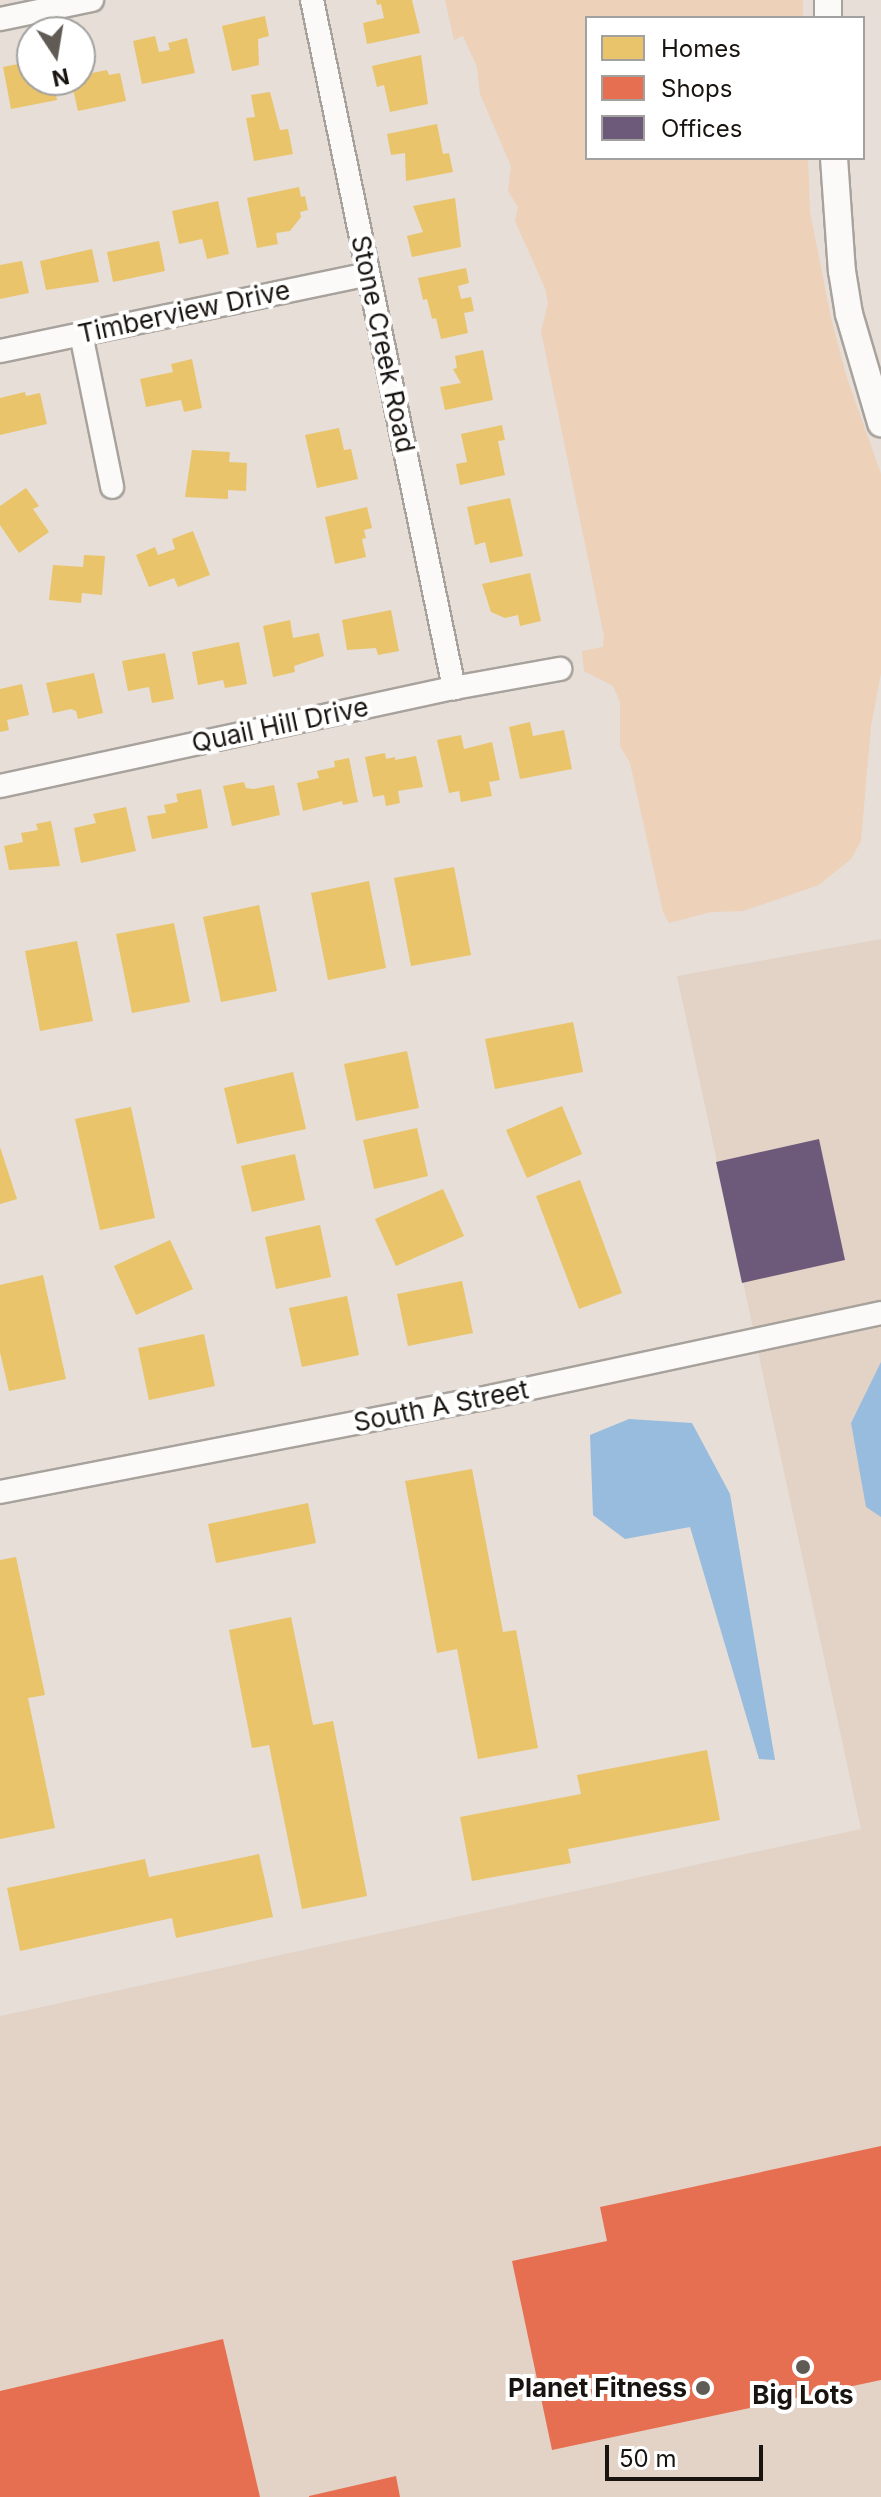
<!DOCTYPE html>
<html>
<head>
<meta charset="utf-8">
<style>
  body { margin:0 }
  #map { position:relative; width:881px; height:2497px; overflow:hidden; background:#e6ded7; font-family:Inter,sans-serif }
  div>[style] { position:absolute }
  .built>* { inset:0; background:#e3d3c6 }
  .green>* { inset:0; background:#edd1b9 }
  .water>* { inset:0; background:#98bcdd }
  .homes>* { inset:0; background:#e9c46a }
  .shops>* { inset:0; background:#e76f51 }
  .offices>* { inset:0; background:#6d597a }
  .roads { filter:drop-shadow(2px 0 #a8a29c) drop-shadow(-2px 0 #a8a29c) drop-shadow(0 2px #a8a29c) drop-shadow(0 -2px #a8a29c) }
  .minor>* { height:22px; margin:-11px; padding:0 11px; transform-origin:11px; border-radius:11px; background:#fbfaf9 }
  .tertiary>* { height:26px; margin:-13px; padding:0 13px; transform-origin:13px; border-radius:13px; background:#fbfaf9 }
  .dots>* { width:22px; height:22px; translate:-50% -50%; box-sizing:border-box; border:4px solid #fff; border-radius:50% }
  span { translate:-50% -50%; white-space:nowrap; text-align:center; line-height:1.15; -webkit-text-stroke:8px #fff; paint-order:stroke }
  .street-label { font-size:26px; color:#191410 }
  .poi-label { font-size:26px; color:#191410; font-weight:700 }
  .right { translate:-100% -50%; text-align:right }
  .legend { position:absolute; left:585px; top:16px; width:280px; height:144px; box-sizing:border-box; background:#fff; border:2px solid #a3a19f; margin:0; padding:10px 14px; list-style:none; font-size:24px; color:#191410 }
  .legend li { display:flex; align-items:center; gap:16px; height:40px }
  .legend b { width:40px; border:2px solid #a3a19f }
  .north { position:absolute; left:16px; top:16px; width:80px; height:80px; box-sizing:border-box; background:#fff; border:2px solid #a3a19f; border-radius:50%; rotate:168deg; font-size:22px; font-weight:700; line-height:32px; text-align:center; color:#191410 }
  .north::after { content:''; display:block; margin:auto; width:28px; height:36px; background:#615b56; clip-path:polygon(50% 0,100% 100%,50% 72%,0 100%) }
  .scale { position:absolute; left:605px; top:2445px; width:158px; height:36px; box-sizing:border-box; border:4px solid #191410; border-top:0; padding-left:10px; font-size:24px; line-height:28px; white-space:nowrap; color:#191410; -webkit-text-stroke:6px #fff; paint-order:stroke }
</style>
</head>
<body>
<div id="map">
  <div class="built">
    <div style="clip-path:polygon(881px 939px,881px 2497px,0 2497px,0 2016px,861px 1829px,677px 976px)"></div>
  </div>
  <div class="green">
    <div style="clip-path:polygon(445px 0,803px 0,803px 18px,587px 18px,587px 158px,808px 158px,810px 212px,831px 318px,847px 378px,881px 474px,881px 673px,871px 726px,861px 841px,851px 859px,819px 885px,743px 911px,711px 912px,669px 923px,663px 912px,630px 763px,620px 746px,620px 702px,613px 686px,584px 671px,582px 651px,603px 647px,604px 636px,541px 331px,548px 304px,545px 288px,515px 221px,518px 207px,508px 191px,511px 166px,480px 94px,477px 67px,463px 36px,454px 40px)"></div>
  </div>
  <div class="water">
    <div style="clip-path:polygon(881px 1362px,881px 1517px,866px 1507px,851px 1423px)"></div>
    <div style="clip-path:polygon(629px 1419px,692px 1423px,730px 1494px,775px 1760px,759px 1759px,690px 1527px,625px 1539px,593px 1515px,590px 1435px)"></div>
  </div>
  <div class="homes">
    <div style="clip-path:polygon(376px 0,412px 0,420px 33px,367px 44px,363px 23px,384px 18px,381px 4px,377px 5px)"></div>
    <div style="clip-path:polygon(265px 16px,269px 36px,258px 39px,259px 65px,232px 71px,222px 26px)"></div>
    <div style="clip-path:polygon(155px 36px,159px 52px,170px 50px,168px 43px,187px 38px,195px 73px,142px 84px,133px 41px)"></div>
    <div style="clip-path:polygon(421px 55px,428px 104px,390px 112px,384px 85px,377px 87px,372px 66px)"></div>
    <div style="clip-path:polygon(90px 59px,92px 73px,107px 70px,109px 75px,120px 73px,126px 101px,78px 111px,71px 80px,80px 80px,80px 61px)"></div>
    <div style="clip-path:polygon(23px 63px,26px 81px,53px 80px,57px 100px,11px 109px,3px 67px)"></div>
    <div style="clip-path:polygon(270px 92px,280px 130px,288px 129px,293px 154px,254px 161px,246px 118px,255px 117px,251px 95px)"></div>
    <div style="clip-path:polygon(437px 124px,443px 154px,449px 153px,453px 172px,406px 181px,405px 153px,391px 155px,387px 134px)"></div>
    <div style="clip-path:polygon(299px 187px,301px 197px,305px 196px,308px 210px,300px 212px,301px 217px,290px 231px,276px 233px,278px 244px,257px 248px,247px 198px)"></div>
    <div style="clip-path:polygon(455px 198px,461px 247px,412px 257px,407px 236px,423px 232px,413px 206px)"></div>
    <div style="clip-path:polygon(218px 201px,229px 254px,207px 259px,202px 239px,179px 244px,172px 211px)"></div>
    <div style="clip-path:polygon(159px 241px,165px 271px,113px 282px,107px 252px)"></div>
    <div style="clip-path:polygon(92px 249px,99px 282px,46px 290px,40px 261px)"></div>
    <div style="clip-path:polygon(22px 261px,29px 293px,0 299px,0 265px)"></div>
    <div style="clip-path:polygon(466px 268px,469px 283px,458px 286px,461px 299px,471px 297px,474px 311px,464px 313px,468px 333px,441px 339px,436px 318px,432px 319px,427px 299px,423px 300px,418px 278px)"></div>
    <div style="clip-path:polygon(483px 350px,493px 400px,445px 410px,440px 387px,461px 383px,453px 369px,457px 368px,455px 356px)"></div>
    <div style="clip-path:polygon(192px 359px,202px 408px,184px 412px,181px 400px,146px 407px,140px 379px,173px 372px,171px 364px)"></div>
    <div style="clip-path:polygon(25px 392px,26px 396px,40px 393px,47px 424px,0 435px,0 398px)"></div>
    <div style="clip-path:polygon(502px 425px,505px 440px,498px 441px,505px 475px,460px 485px,456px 464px,467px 462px,461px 434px)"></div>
    <div style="clip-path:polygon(339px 428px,344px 450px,351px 449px,358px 479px,317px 488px,305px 435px)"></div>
    <div style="clip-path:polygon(192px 450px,230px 452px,229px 462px,247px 463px,246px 491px,228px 490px,228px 499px,185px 497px)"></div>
    <div style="clip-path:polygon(26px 488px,39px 506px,33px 509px,49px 532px,19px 553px,0 525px,0 506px)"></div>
    <div style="clip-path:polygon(510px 498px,523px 556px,490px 563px,485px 542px,475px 545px,467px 507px)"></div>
    <div style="clip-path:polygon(367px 507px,372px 528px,364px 530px,366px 538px,362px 539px,366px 557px,335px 564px,325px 517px)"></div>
    <div style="clip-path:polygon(193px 531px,210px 575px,178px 587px,174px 578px,149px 587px,136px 555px,155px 547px,158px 555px,175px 549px,172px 539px)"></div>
    <div style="clip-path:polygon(84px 555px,105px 556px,102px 595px,82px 593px,81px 603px,49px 600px,53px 565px,83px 567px)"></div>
    <div style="clip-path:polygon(530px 573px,541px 621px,520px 626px,518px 615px,505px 618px,491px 612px,482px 584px)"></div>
    <div style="clip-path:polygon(391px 610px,399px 651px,378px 655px,376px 648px,347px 650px,342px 620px)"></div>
    <div style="clip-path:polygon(290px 620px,293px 638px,319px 633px,324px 656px,294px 666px,295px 672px,273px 677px,263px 626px)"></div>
    <div style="clip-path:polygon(239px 642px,247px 684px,225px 688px,223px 680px,198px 685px,192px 652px)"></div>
    <div style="clip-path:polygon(165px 653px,174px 699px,152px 703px,149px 687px,128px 691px,122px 661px)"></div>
    <div style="clip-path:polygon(94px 673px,103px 713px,78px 719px,76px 711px,71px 709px,53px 713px,46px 683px)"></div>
    <div style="clip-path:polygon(22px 684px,29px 715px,7px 720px,9px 730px,0 732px,0 689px)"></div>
    <div style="clip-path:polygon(530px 722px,533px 736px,564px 730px,572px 769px,520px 779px,509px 727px)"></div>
    <div style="clip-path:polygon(461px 735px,464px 749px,492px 742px,500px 780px,489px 782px,492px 796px,461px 802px,459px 791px,449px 793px,437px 740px)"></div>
    <div style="clip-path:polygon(385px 753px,386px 759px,395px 757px,395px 760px,416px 756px,423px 787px,398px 791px,400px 803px,386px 806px,384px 795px,373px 797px,365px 757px)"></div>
    <div style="clip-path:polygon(349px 758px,358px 802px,343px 805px,342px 801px,303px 811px,297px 783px,319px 778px,317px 771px,335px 767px,334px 761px)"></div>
    <div style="clip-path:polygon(244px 782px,246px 788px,254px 789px,274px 785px,280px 815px,232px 826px,223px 786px)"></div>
    <div style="clip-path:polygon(201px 789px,208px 828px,152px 839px,147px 816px,166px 813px,164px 805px,178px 802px,176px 794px)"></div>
    <div style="clip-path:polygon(126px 807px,136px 851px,81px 863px,74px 828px,96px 823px,93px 814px)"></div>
    <div style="clip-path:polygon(51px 821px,60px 866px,9px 870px,4px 846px,23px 842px,21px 833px,38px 830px,36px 824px)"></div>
    <div style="clip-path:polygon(454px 867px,471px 955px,411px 966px,394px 878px)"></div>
    <div style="clip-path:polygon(369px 881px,386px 968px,328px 980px,311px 893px)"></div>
    <div style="clip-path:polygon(259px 905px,277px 991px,221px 1002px,203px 917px)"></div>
    <div style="clip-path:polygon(174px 923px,190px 1002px,132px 1013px,116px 934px)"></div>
    <div style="clip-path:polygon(77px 941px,93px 1021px,40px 1031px,25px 951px)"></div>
    <div style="clip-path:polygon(573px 1022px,583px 1072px,495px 1089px,485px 1039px)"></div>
    <div style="clip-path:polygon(407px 1051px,419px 1108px,356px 1121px,344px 1064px)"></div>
    <div style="clip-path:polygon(293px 1072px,306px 1129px,237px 1144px,224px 1088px)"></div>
    <div style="clip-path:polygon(562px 1106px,582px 1154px,527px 1178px,506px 1130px)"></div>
    <div style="clip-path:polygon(131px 1107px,155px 1218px,100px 1230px,75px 1119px)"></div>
    <div style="clip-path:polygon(417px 1128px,428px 1176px,374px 1189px,363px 1140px)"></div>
    <div style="clip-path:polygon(0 1147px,17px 1199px,0 1204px)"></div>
    <div style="clip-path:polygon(295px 1154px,305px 1200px,252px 1212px,241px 1166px)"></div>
    <div style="clip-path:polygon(580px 1180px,622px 1293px,579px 1309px,536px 1196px)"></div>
    <div style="clip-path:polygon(443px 1189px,464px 1236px,396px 1266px,375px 1219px)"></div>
    <div style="clip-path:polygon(320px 1225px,331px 1277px,276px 1289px,265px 1237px)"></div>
    <div style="clip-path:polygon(170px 1240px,193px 1289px,136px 1315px,114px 1266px)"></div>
    <div style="clip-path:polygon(43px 1275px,66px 1379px,9px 1391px,0 1352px,0 1285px)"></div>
    <div style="clip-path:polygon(462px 1281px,473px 1333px,408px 1346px,397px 1294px)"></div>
    <div style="clip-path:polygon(347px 1296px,359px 1355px,302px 1367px,289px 1308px)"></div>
    <div style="clip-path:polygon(204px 1334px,215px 1386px,149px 1400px,138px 1348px)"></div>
    <div style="clip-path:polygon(472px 1469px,503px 1632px,516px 1630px,538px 1748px,478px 1759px,457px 1649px,437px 1653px,405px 1481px)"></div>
    <div style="clip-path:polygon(308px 1503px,316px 1543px,216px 1563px,208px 1524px)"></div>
    <div style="clip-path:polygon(16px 1557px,45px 1695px,28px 1698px,55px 1828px,0 1839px,0 1560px)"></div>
    <div style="clip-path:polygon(291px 1617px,313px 1725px,333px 1721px,367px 1896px,302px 1909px,269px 1745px,252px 1748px,229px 1630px)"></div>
    <div style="clip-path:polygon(707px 1750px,720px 1820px,568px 1849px,571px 1863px,472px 1881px,460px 1817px,581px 1794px,577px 1775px)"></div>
    <div style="clip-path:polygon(259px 1854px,273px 1917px,176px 1938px,172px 1918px,20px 1951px,7px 1888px,145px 1859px,149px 1877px)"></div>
  </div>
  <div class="shops">
    <div style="clip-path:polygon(881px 2146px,881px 2380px,552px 2450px,512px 2261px,607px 2241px,600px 2207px)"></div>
    <div style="clip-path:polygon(223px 2339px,260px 2497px,0 2497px,0 2391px)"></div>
    <div style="clip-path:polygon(396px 2476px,400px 2497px,309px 2497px,309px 2496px)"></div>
  </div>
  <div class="offices">
    <div style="clip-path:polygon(819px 1139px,845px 1260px,742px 1283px,716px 1162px)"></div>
  </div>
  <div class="roads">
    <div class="minor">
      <div style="left:312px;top:0;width:703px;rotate:78.34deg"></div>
      <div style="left:0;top:19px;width:94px;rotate:-11.7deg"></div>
      <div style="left:81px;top:334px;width:156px;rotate:78.5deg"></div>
      <div style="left:0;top:351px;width:376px;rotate:-11.8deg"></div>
      <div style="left:0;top:786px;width:464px;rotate:-12.2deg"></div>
      <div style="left:454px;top:688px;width:108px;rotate:-10.2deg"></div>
      <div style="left:0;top:1492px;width:489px;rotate:-11deg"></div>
      <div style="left:480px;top:1399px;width:410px;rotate:-12.1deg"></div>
    </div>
    <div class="tertiary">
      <div style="left:828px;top:0;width:18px;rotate:90deg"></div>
      <div style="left:834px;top:158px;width:113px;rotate:86deg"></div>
      <div style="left:842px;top:271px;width:44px;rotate:80.8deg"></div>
      <div style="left:849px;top:314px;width:114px;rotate:73.6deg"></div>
    </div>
  </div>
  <div class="dots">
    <div style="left:803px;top:2367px;background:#615b56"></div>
    <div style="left:703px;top:2388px;background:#615b56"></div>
  </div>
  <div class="street-label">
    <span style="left:184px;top:312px;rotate:-12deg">Timberview Drive</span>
    <span style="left:383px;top:344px;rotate:78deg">Stone Creek Road</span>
    <span style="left:280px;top:725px;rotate:-12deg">Quail Hill Drive</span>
    <span style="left:441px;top:1406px;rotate:-11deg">South A Street</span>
  </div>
  <div class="poi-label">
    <span class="right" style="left:687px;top:2388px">Planet Fitness</span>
    <span style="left:803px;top:2395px">Big Lots</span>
  </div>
  <ul class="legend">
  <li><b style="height:22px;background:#e9c46a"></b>Homes</li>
  <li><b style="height:22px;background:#e76f51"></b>Shops</li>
  <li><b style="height:22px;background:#6d597a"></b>Offices</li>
  </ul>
  <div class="north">N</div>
  <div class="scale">50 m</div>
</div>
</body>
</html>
